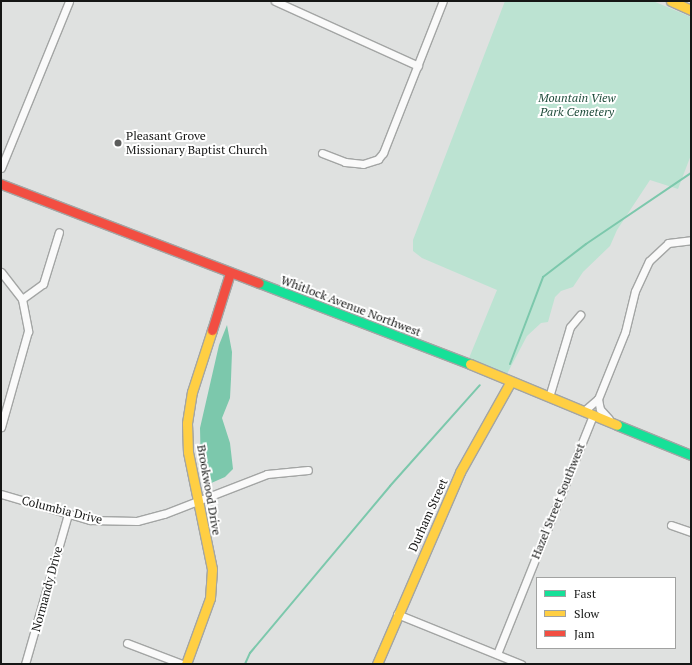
<!DOCTYPE html>
<html>
<head>
<meta charset="utf-8">
<style>
  body { margin:0 }
  #map { position:relative; width:692px; height:665px; overflow:hidden; background:#dfe1e0; font-family:"PT Serif",serif }
  div>[style] { position:absolute }
  .green>* { inset:0; background:#bce3d2 }
  .water>* { inset:0; background:#7cc8ac }
  .stream>* { height:2px; margin:-1px; padding:0 1px; transform-origin:1px; border-radius:1px; background:#7cc8ac }
  .roads { filter:drop-shadow(1px 0 #a3a5a4) drop-shadow(-1px 0 #a3a5a4) drop-shadow(0 1px #a3a5a4) drop-shadow(0 -1px #a3a5a4) }
  .street>* { height:7px; margin:-3.5px; padding:0 3.5px; transform-origin:3.5px; border-radius:3.5px; background:#fafafa }
  .fast>* { height:9px; margin:-4.5px; padding:0 4.5px; transform-origin:4.5px; border-radius:4.5px; background:#16e098 }
  .slow>* { height:9px; margin:-4.5px; padding:0 4.5px; transform-origin:4.5px; border-radius:4.5px; background:#ffcf43 }
  .jam>* { height:9px; margin:-4.5px; padding:0 4.5px; transform-origin:4.5px; border-radius:4.5px; background:#f24e42 }
  .dots>* { width:11px; height:11px; translate:-50% -50%; box-sizing:border-box; border:2px solid #fff; border-radius:50% }
  span { translate:-50% -50%; white-space:nowrap; text-align:center; line-height:1.15; -webkit-text-stroke:4px #fff; paint-order:stroke }
  .park-label { font-size:12px; color:#214e3d; font-style:italic }
  .poi-label { font-size:12px; color:#151615 }
  .left { translate:0 -50%; text-align:left }
  .street-label { font-size:12px; color:#151615 }
  .frame { position:absolute; inset:0; border:2px solid #151615; pointer-events:none }
  .legend { position:absolute; left:536px; top:577px; width:140px; height:72px; box-sizing:border-box; background:#fff; border:1px solid #a1a2a1; margin:0; padding:5px 7px; list-style:none; font-size:12px; color:#151615 }
  .legend li { display:flex; align-items:center; gap:8px; height:20px }
  .legend b { width:20px; border:1px solid #a1a2a1 }
</style>
</head>
<body>
<div id="map">
  <div class="green">
    <div style="clip-path:polygon(505px 1px,653px 1px,691px 17px,691px 155px,678px 189px,650px 180px,617px 230px,610px 246px,583px 272px,573px 287px,561px 291px,555px 297px,548px 322px,541px 323px,527px 336px,507px 374px,469px 358px,497px 290px,422px 258px,413px 251px,413px 240px)"></div>
  </div>
  <div class="water">
    <div style="clip-path:polygon(227px 325px,232px 352px,231px 379px,230px 398px,222px 418px,230px 443px,233px 469px,225px 477px,209px 484px,201px 472px,200px 428px,219px 345px)"></div>
  </div>
  <div class="stream">
    <div style="left:510px;top:364px;width:93px;rotate:-69.2deg"></div>
    <div style="left:543px;top:277px;width:54px;rotate:-37.5deg"></div>
    <div style="left:586px;top:244px;width:127px;rotate:-34.1deg"></div>
    <div style="left:245px;top:664px;width:12px;rotate:-66deg"></div>
    <div style="left:250px;top:653px;width:218px;rotate:-50deg"></div>
    <div style="left:390px;top:486px;width:135px;rotate:-48.3deg"></div>
  </div>
  <div class="roads">
    <div class="street">
      <div style="left:275px;top:1px;width:157px;rotate:24.4deg"></div>
      <div style="left:322px;top:153px;width:25px;rotate:21deg"></div>
      <div style="left:345px;top:162px;width:18px;rotate:6deg"></div>
      <div style="left:363px;top:164px;width:16px;rotate:-18deg"></div>
      <div style="left:378px;top:159px;width:8px;rotate:-50deg"></div>
      <div style="left:383px;top:153px;width:163px;rotate:-68.5deg"></div>
      <div style="left:1px;top:168px;width:180px;rotate:-67.8deg"></div>
      <div style="left:1px;top:272px;width:34px;rotate:52deg"></div>
      <div style="left:22px;top:299px;width:33px;rotate:79deg"></div>
      <div style="left:28px;top:331px;width:100px;rotate:105.7deg"></div>
      <div style="left:22px;top:299px;width:26px;rotate:-36deg"></div>
      <div style="left:43px;top:284px;width:54px;rotate:-72.9deg"></div>
      <div style="left:549px;top:397px;width:73px;rotate:-73.3deg"></div>
      <div style="left:570px;top:327px;width:16px;rotate:-50deg"></div>
      <div style="left:598px;top:399px;width:10px;rotate:79deg"></div>
      <div style="left:600px;top:409px;width:13px;rotate:48deg"></div>
      <div style="left:584px;top:411px;width:18px;rotate:-41deg"></div>
      <div style="left:598px;top:399px;width:72px;rotate:-68.1deg"></div>
      <div style="left:625px;top:332px;width:42px;rotate:-76.3deg"></div>
      <div style="left:635px;top:291px;width:33px;rotate:-65deg"></div>
      <div style="left:649px;top:261px;width:26px;rotate:-43deg"></div>
      <div style="left:668px;top:243px;width:23px;rotate:-7deg"></div>
      <div style="left:1px;top:494px;width:93px;rotate:16.3deg"></div>
      <div style="left:90px;top:520px;width:47px;rotate:1.2deg"></div>
      <div style="left:137px;top:521px;width:28px;rotate:-15deg"></div>
      <div style="left:164px;top:514px;width:110px;rotate:-21.2deg"></div>
      <div style="left:267px;top:474px;width:41px;rotate:-5.6deg"></div>
      <div style="left:671px;top:525px;width:21px;rotate:19deg"></div>
      <div style="left:397px;top:614px;width:134px;rotate:22deg"></div>
      <div style="left:127px;top:643px;width:59px;rotate:20.9deg"></div>
      <div style="left:497px;top:654px;width:258px;rotate:-68.1deg"></div>
      <div style="left:25px;top:664px;width:156px;rotate:-74deg"></div>
    </div>
    <div class="fast">
      <div style="left:259px;top:283px;width:226px;rotate:21deg"></div>
      <div style="left:617px;top:425px;width:80px;rotate:22.1deg"></div>
    </div>
    <div class="slow">
      <div style="left:671px;top:1px;width:22px;rotate:24deg"></div>
      <div style="left:470px;top:364px;width:159px;rotate:22.5deg"></div>
      <div style="left:186px;top:664px;width:70px;rotate:-70deg"></div>
      <div style="left:210px;top:598px;width:29px;rotate:-86deg"></div>
      <div style="left:212px;top:569px;width:119px;rotate:-101.6deg"></div>
      <div style="left:188px;top:452px;width:29px;rotate:-92deg"></div>
      <div style="left:187px;top:423px;width:31px;rotate:-81deg"></div>
      <div style="left:192px;top:392px;width:65px;rotate:-72.1deg"></div>
      <div style="left:377px;top:664px;width:209px;rotate:-66.6deg"></div>
      <div style="left:460px;top:472px;width:104px;rotate:-60.7deg"></div>
    </div>
    <div class="jam">
      <div style="left:1px;top:184px;width:276px;rotate:21deg"></div>
      <div style="left:212px;top:330px;width:60px;rotate:-72.5deg"></div>
    </div>
  </div>
  <div class="dots">
    <div style="left:118px;top:143px;background:#5c5d5c"></div>
  </div>
  <div class="park-label">
    <span style="left:577px;top:105px">Mountain View<br>Park Cemetery</span>
  </div>
  <div class="poi-label">
    <span class="left" style="left:126px;top:143px">Pleasant Grove<br>Missionary Baptist Church</span>
  </div>
  <div class="street-label">
    <span style="left:351px;top:306px;rotate:21deg">Whitlock Avenue Northwest</span>
    <span style="left:209px;top:490px;rotate:80deg">Brookwood Drive</span>
    <span style="left:558px;top:501px;rotate:-68deg">Hazel Street Southwest</span>
    <span style="left:62px;top:510px;rotate:14deg">Columbia Drive</span>
    <span style="left:428px;top:515px;rotate:-66deg">Durham Street</span>
    <span style="left:47px;top:589px;rotate:-75deg">Normandy Drive</span>
  </div>
  <div class="frame"></div>
  <ul class="legend">
  <li><b style="height:5px;background:#16e098"></b>Fast</li>
  <li><b style="height:5px;background:#ffcf43"></b>Slow</li>
  <li><b style="height:5px;background:#f24e42"></b>Jam</li>
  </ul>
</div>
</body>
</html>
